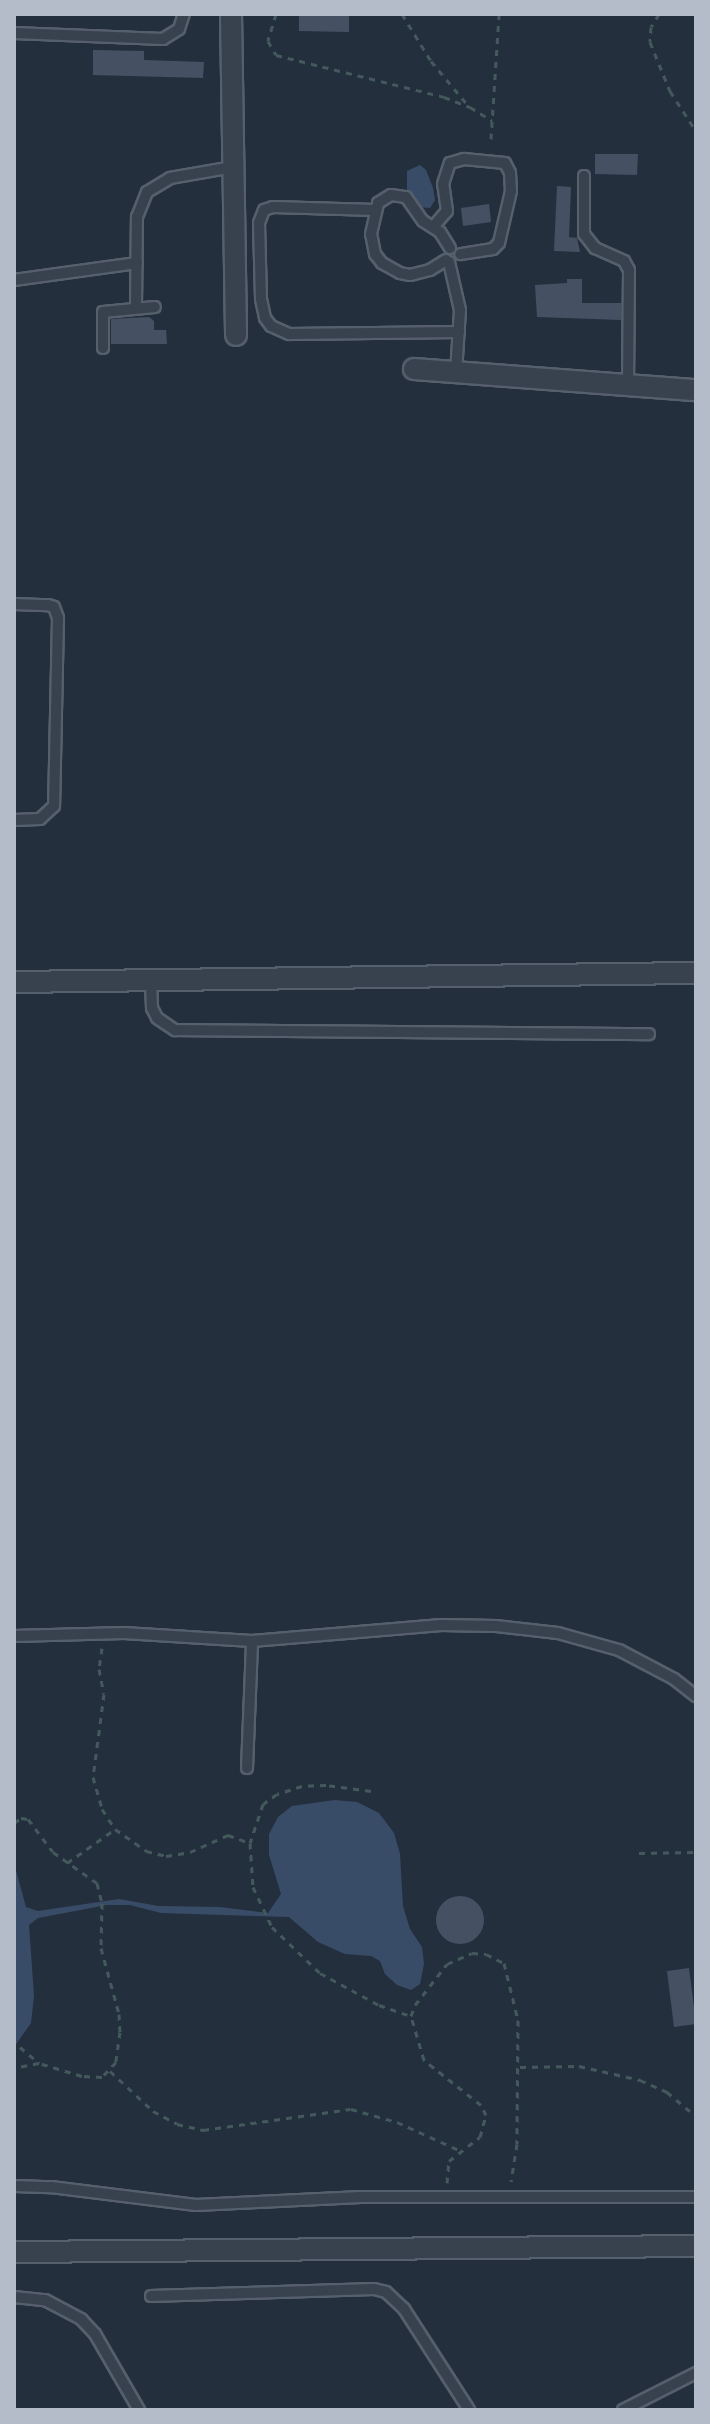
<!DOCTYPE html>
<html>
<head>
<meta charset="utf-8">
<style>
  body { margin:0 }
  #map { position:relative; width:710px; height:2424px; overflow:hidden; background:#242f3e; font-family:Roboto,sans-serif }
  div>[style] { position:absolute }
  .water>* { inset:0; background:#394c67 }
  .building>* { inset:0; background:#455162 }
  .round { border-radius:50% }
  .path>* { height:3px; margin-top:-1.5px; transform-origin:0; background:repeating-linear-gradient(90deg,#44595c 0 6px,transparent 0 12px) }
  .roads { filter:drop-shadow(2px 0 #565f6c) drop-shadow(-2px 0 #565f6c) drop-shadow(0 2px #565f6c) drop-shadow(0 -2px #565f6c) }
  .service>* { height:10px; margin:-5px; padding:0 5px; transform-origin:5px; border-radius:5px; background:#38414e }
  .minor>* { height:20px; margin:-10px; padding:0 10px; transform-origin:10px; border-radius:10px; background:#38414e }
  span { translate:-50% -50%; white-space:nowrap; text-align:center; line-height:1.15; -webkit-text-stroke:6px #1d2633; paint-order:stroke }
  .frame { position:absolute; inset:0; border:16px solid #b4bcc9; pointer-events:none }
</style>
</head>
<body>
<div id="map">
  <div class="water">
    <div style="clip-path:polygon(420px 165px,426px 170px,433px 188px,435px 200px,430px 208px,418px 207px,407px 190px,407px 171px)"></div>
    <div style="clip-path:polygon(335px 1800px,357px 1802px,379px 1813px,394px 1833px,400px 1854px,403px 1906px,410px 1929px,422px 1947px,424px 1964px,420px 1984px,411px 1990px,397px 1985px,385px 1974px,380px 1961px,371px 1956px,345px 1954px,318px 1942px,289px 1917px,161px 1913px,130px 1905px,107px 1905px,38px 1918px,29px 1925px,34px 1996px,31px 2023px,14px 2047px,14px 1863px,26px 1907px,38px 1911px,119px 1899px,158px 1906px,220px 1907px,268px 1913px,281px 1894px,269px 1855px,269px 1834px,278px 1817px,292px 1806px)"></div>
  </div>
  <div class="building">
    <div style="clip-path:polygon(299px 14px,349px 14px,349px 32px,299px 31px)"></div>
    <div style="clip-path:polygon(93px 50px,144px 51px,144px 60px,204px 62px,203px 78px,93px 75px)"></div>
    <div style="clip-path:polygon(595px 154px,638px 154px,637px 175px,595px 174px)"></div>
    <div style="clip-path:polygon(557px 186px,571px 187px,569px 237px,577px 238px,580px 252px,554px 251px)"></div>
    <div style="clip-path:polygon(489px 204px,491px 222px,463px 226px,461px 208px)"></div>
    <div style="clip-path:polygon(567px 279px,582px 279px,582px 303px,621px 303px,621px 320px,537px 317px,535px 285px,567px 283px)"></div>
    <div style="clip-path:polygon(149px 317px,154px 321px,154px 330px,166px 330px,167px 344px,111px 344px,111px 319px)"></div>
    <div class="round" style="left:436px;top:1896px;width:48px;height:48px"></div>
    <div style="clip-path:polygon(689px 1968px,696px 2024px,674px 2027px,667px 1971px)"></div>
  </div>
  <div class="path">
    <div style="left:276px;top:14px;width:28px;rotate:107deg"></div>
    <div style="left:268px;top:41px;width:16px;rotate:60deg"></div>
    <div style="left:276px;top:55px;width:173px;rotate:14deg"></div>
    <div style="left:444px;top:97px;width:28px;rotate:21deg"></div>
    <div style="left:470px;top:107px;width:26px;rotate:32deg"></div>
    <div style="left:402px;top:14px;width:55px;rotate:58.3deg"></div>
    <div style="left:431px;top:61px;width:56px;rotate:50.1deg"></div>
    <div style="left:659px;top:14px;width:15px;rotate:122deg"></div>
    <div style="left:651px;top:27px;width:15px;rotate:94deg"></div>
    <div style="left:650px;top:42px;width:53px;rotate:67.8deg"></div>
    <div style="left:670px;top:91px;width:48px;rotate:57deg"></div>
    <div style="left:491px;top:139px;width:125px;rotate:-86.3deg"></div>
    <div style="left:102px;top:1648px;width:21px;rotate:98deg"></div>
    <div style="left:99px;top:1669px;width:25px;rotate:79deg"></div>
    <div style="left:104px;top:1694px;width:84px;rotate:97.5deg"></div>
    <div style="left:93px;top:1777px;width:33px;rotate:74deg"></div>
    <div style="left:102px;top:1809px;width:24px;rotate:57deg"></div>
    <div style="left:115px;top:1829px;width:38px;rotate:35deg"></div>
    <div style="left:146px;top:1851px;width:21px;rotate:14deg"></div>
    <div style="left:166px;top:1856px;width:24px;rotate:-9deg"></div>
    <div style="left:190px;top:1852px;width:42px;rotate:-24.1deg"></div>
    <div style="left:228px;top:1835px;width:23px;rotate:20deg"></div>
    <div style="left:371px;top:1791px;width:45px;rotate:-172.4deg"></div>
    <div style="left:326px;top:1785px;width:24px;rotate:178deg"></div>
    <div style="left:302px;top:1786px;width:26px;rotate:162deg"></div>
    <div style="left:277px;top:1794px;width:17px;rotate:144deg"></div>
    <div style="left:263px;top:1804px;width:41px;rotate:108.4deg"></div>
    <div style="left:250px;top:1843px;width:44px;rotate:86.1deg"></div>
    <div style="left:253px;top:1887px;width:44px;rotate:64.6deg"></div>
    <div style="left:272px;top:1927px;width:66px;rotate:43.8deg"></div>
    <div style="left:320px;top:1973px;width:67px;rotate:28.5deg"></div>
    <div style="left:379px;top:2005px;width:34px;rotate:19deg"></div>
    <div style="left:14px;top:1823px;width:9px;rotate:-36deg"></div>
    <div style="left:21px;top:1818px;width:7px;rotate:8deg"></div>
    <div style="left:28px;top:1819px;width:41px;rotate:52.9deg"></div>
    <div style="left:53px;top:1852px;width:54px;rotate:35.2deg"></div>
    <div style="left:97px;top:1883px;width:21px;rotate:76deg"></div>
    <div style="left:102px;top:1903px;width:45px;rotate:91.3deg"></div>
    <div style="left:101px;top:1948px;width:68px;rotate:74.7deg"></div>
    <div style="left:119px;top:2014px;width:18px;rotate:87deg"></div>
    <div style="left:120px;top:2032px;width:30px;rotate:98deg"></div>
    <div style="left:116px;top:2062px;width:21px;rotate:133deg"></div>
    <div style="left:102px;top:2077px;width:20px;rotate:-177deg"></div>
    <div style="left:82px;top:2076px;width:45px;rotate:-163.2deg"></div>
    <div style="left:39px;top:2063px;width:25px;rotate:169deg"></div>
    <div style="left:639px;top:1853px;width:57px;rotate:-1deg"></div>
    <div style="left:67px;top:1863px;width:59px;rotate:-35.3deg"></div>
    <div style="left:20px;top:2047px;width:25px;rotate:40deg"></div>
    <div style="left:520px;top:2067px;width:59px;rotate:-1deg"></div>
    <div style="left:579px;top:2066px;width:63px;rotate:12.9deg"></div>
    <div style="left:640px;top:2080px;width:30px;rotate:24deg"></div>
    <div style="left:667px;top:2092px;width:38px;rotate:40deg"></div>
    <div style="left:110px;top:2071px;width:59px;rotate:42.9deg"></div>
    <div style="left:153px;top:2111px;width:27px;rotate:28deg"></div>
    <div style="left:177px;top:2124px;width:27px;rotate:13deg"></div>
    <div style="left:203px;top:2130px;width:149px;rotate:-8.1deg"></div>
    <div style="left:351px;top:2109px;width:48px;rotate:15.8deg"></div>
    <div style="left:397px;top:2122px;width:70px;rotate:24.4deg"></div>
    <div style="left:447px;top:2183px;width:22px;rotate:-85deg"></div>
    <div style="left:449px;top:2161px;width:39px;rotate:-38deg"></div>
    <div style="left:480px;top:2137px;width:23px;rotate:-75deg"></div>
    <div style="left:486px;top:2115px;width:11px;rotate:-117deg"></div>
    <div style="left:481px;top:2105px;width:73px;rotate:-141.7deg"></div>
    <div style="left:424px;top:2060px;width:46px;rotate:-106.5deg"></div>
    <div style="left:411px;top:2016px;width:12px;rotate:-70deg"></div>
    <div style="left:415px;top:2005px;width:52px;rotate:-52deg"></div>
    <div style="left:447px;top:1964px;width:27px;rotate:-24deg"></div>
    <div style="left:472px;top:1953px;width:14px;rotate:4deg"></div>
    <div style="left:486px;top:1954px;width:20px;rotate:27deg"></div>
    <div style="left:504px;top:1963px;width:59px;rotate:76.2deg"></div>
    <div style="left:518px;top:2020px;width:124px;rotate:90.5deg"></div>
    <div style="left:517px;top:2144px;width:38px;rotate:99deg"></div>
  </div>
  <div class="roads">
    <div class="service">
      <div style="left:14px;top:33px;width:149px;rotate:2.3deg"></div>
      <div style="left:163px;top:39px;width:19px;rotate:-32deg"></div>
      <div style="left:179px;top:29px;width:16px;rotate:-72deg"></div>
      <div style="left:584px;top:176px;width:58px;rotate:90deg"></div>
      <div style="left:584px;top:234px;width:18px;rotate:52deg"></div>
      <div style="left:595px;top:248px;width:32px;rotate:24deg"></div>
      <div style="left:624px;top:261px;width:10px;rotate:61deg"></div>
      <div style="left:629px;top:270px;width:115px;rotate:90.5deg"></div>
      <div style="left:375px;top:210px;width:102px;rotate:-178.3deg"></div>
      <div style="left:273px;top:207px;width:9px;rotate:162deg"></div>
      <div style="left:264px;top:210px;width:14px;rotate:111deg"></div>
      <div style="left:259px;top:223px;width:76px;rotate:88.5deg"></div>
      <div style="left:261px;top:299px;width:19px;rotate:78deg"></div>
      <div style="left:265px;top:318px;width:10px;rotate:53deg"></div>
      <div style="left:271px;top:326px;width:20px;rotate:24deg"></div>
      <div style="left:289px;top:334px;width:170px;rotate:-0.7deg"></div>
      <div style="left:433px;top:227px;width:21px;rotate:-49deg"></div>
      <div style="left:447px;top:211px;width:27px;rotate:-98deg"></div>
      <div style="left:443px;top:184px;width:22px;rotate:-72deg"></div>
      <div style="left:450px;top:163px;width:15px;rotate:-16deg"></div>
      <div style="left:464px;top:159px;width:41px;rotate:5.6deg"></div>
      <div style="left:505px;top:163px;width:11px;rotate:63deg"></div>
      <div style="left:510px;top:173px;width:18px;rotate:87deg"></div>
      <div style="left:511px;top:191px;width:53px;rotate:103deg"></div>
      <div style="left:499px;top:243px;width:8px;rotate:135deg"></div>
      <div style="left:493px;top:249px;width:33px;rotate:171deg"></div>
      <div style="left:446px;top:260px;width:19px;rotate:148deg"></div>
      <div style="left:430px;top:270px;width:21px;rotate:166deg"></div>
      <div style="left:410px;top:275px;width:10px;rotate:-169deg"></div>
      <div style="left:400px;top:273px;width:21px;rotate:-151deg"></div>
      <div style="left:382px;top:263px;width:11px;rotate:-128deg"></div>
      <div style="left:375px;top:254px;width:20px;rotate:-101deg"></div>
      <div style="left:371px;top:234px;width:32px;rotate:-77deg"></div>
      <div style="left:378px;top:203px;width:15px;rotate:-32deg"></div>
      <div style="left:391px;top:195px;width:15px;rotate:8deg"></div>
      <div style="left:406px;top:197px;width:29px;rotate:55deg"></div>
      <div style="left:423px;top:221px;width:20px;rotate:33deg"></div>
      <div style="left:440px;top:232px;width:19px;rotate:58deg"></div>
      <div style="left:449px;top:262px;width:49px;rotate:77.1deg"></div>
      <div style="left:460px;top:310px;width:63px;rotate:93.6deg"></div>
      <div style="left:14px;top:280px;width:124px;rotate:-7.9deg"></div>
      <div style="left:136px;top:307px;width:90px;rotate:-89.4deg"></div>
      <div style="left:137px;top:217px;width:27px;rotate:-68deg"></div>
      <div style="left:147px;top:192px;width:27px;rotate:-31deg"></div>
      <div style="left:170px;top:178px;width:64px;rotate:-9.9deg"></div>
      <div style="left:103px;top:348px;width:36px;rotate:-90deg"></div>
      <div style="left:103px;top:312px;width:52px;rotate:-5.5deg"></div>
      <div style="left:14px;top:604px;width:34px;rotate:2deg"></div>
      <div style="left:48px;top:605px;width:6px;rotate:18deg"></div>
      <div style="left:54px;top:607px;width:12px;rotate:70deg"></div>
      <div style="left:58px;top:618px;width:188px;rotate:91.2deg"></div>
      <div style="left:54px;top:806px;width:19px;rotate:137deg"></div>
      <div style="left:40px;top:819px;width:26px;rotate:178deg"></div>
      <div style="left:151px;top:980px;width:28px;rotate:88deg"></div>
      <div style="left:152px;top:1008px;width:11px;rotate:63deg"></div>
      <div style="left:157px;top:1018px;width:22px;rotate:34deg"></div>
      <div style="left:175px;top:1030px;width:474px;rotate:0.5deg"></div>
      <div style="left:14px;top:1636px;width:110px;rotate:-1.6deg"></div>
      <div style="left:124px;top:1633px;width:128px;rotate:3.6deg"></div>
      <div style="left:252px;top:1641px;width:190px;rotate:-4.8deg"></div>
      <div style="left:441px;top:1625px;width:55px;rotate:1deg"></div>
      <div style="left:496px;top:1626px;width:62px;rotate:6.4deg"></div>
      <div style="left:558px;top:1633px;width:63px;rotate:15.6deg"></div>
      <div style="left:619px;top:1650px;width:62px;rotate:27.8deg"></div>
      <div style="left:674px;top:1679px;width:28px;rotate:38deg"></div>
      <div style="left:247px;top:1768px;width:127px;rotate:-87.7deg"></div>
      <div style="left:14px;top:2186px;width:37px;rotate:2deg"></div>
      <div style="left:51px;top:2187px;width:146px;rotate:7.1deg"></div>
      <div style="left:196px;top:2205px;width:165px;rotate:-2.8deg"></div>
      <div style="left:361px;top:2197px;width:335px"></div>
      <div style="left:151px;top:2296px;width:223px;rotate:-1.8deg"></div>
      <div style="left:374px;top:2289px;width:12px;rotate:14deg"></div>
      <div style="left:386px;top:2292px;width:25px;rotate:43deg"></div>
      <div style="left:404px;top:2309px;width:120px;rotate:57.2deg"></div>
      <div style="left:14px;top:2297px;width:31px;rotate:6deg"></div>
      <div style="left:45px;top:2300px;width:41px;rotate:27.8deg"></div>
      <div style="left:81px;top:2319px;width:21px;rotate:47deg"></div>
      <div style="left:95px;top:2334px;width:88px;rotate:59.9deg"></div>
      <div style="left:623px;top:2410px;width:82px;rotate:-26.9deg"></div>
    </div>
    <div class="minor">
      <div style="left:231px;top:14px;width:321px;rotate:89.1deg"></div>
      <div style="left:414px;top:369px;width:283px;rotate:4.3deg"></div>
      <div style="left:14px;top:982px;width:682px;rotate:-0.76deg"></div>
      <div style="left:14px;top:2252px;width:682px;rotate:-0.5deg"></div>
    </div>
  </div>
  <div class="frame"></div>
</div>
</body>
</html>
